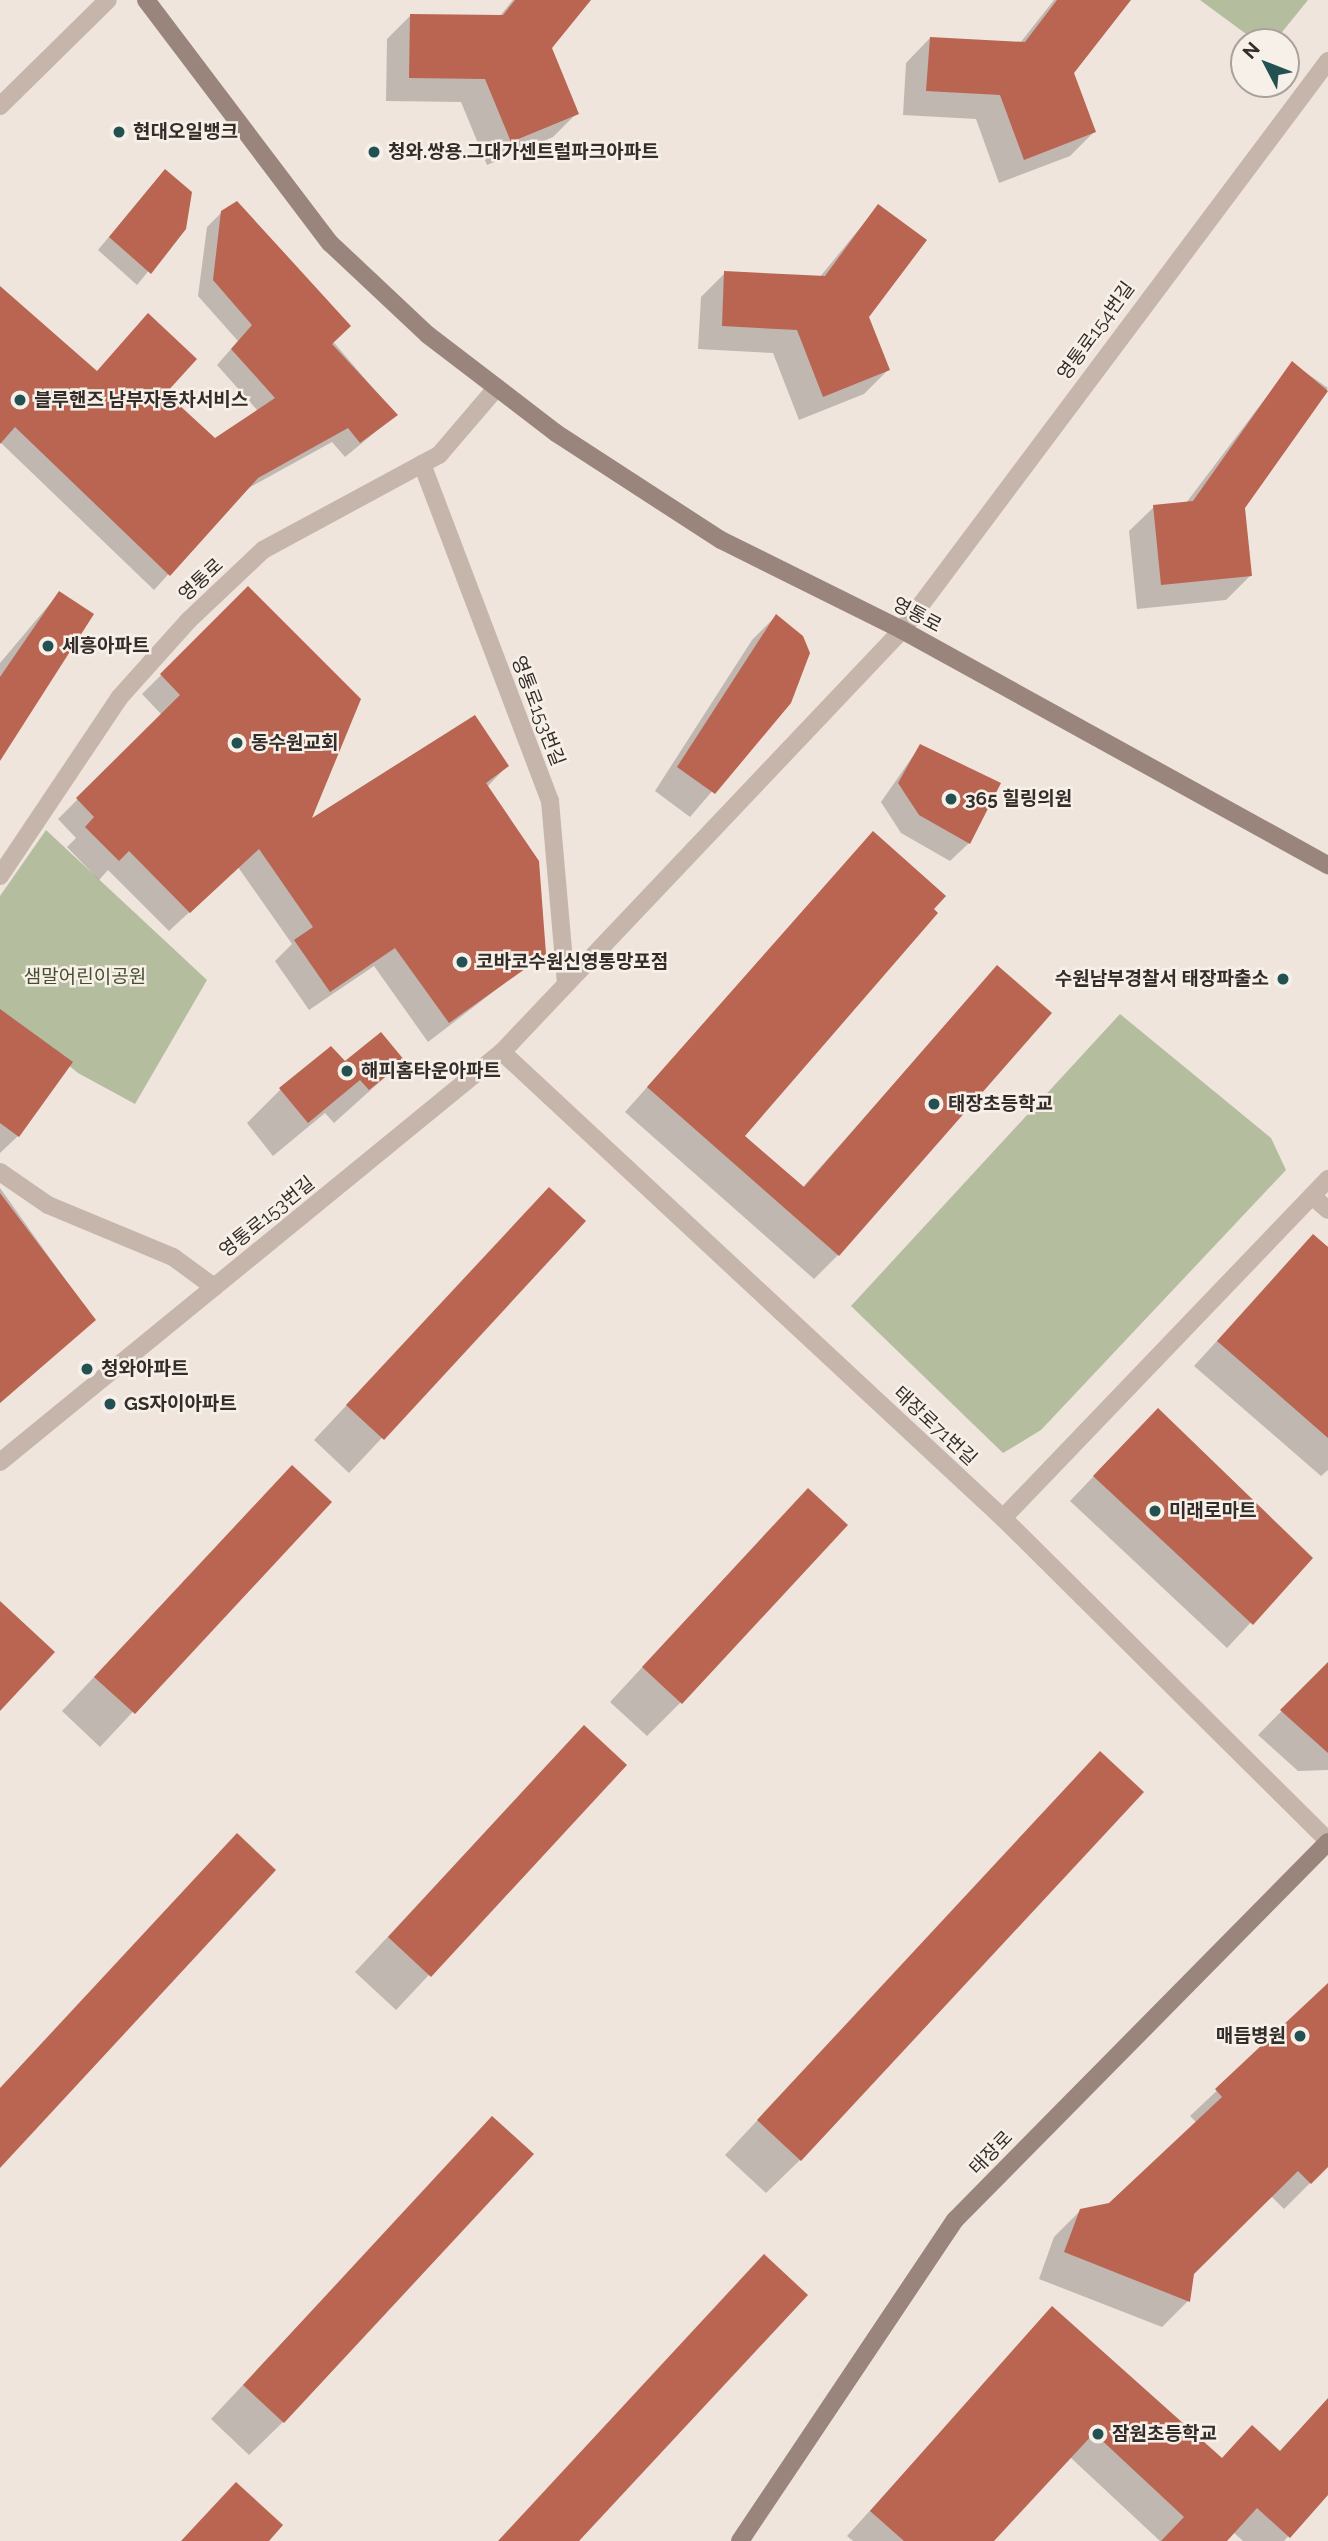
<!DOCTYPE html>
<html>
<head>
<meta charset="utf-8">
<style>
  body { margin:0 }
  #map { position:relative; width:1328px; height:2541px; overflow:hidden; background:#efe5dd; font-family:Raleway,"Noto Sans KR",sans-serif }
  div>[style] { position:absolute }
  .green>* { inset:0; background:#b4bd9e }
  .shadow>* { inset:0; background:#0003 }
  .building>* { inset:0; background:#b96551 }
  .street>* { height:18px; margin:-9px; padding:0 9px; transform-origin:9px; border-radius:9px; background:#c6b5aa }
  .secondary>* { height:18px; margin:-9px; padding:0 9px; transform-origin:9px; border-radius:9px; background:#99857c }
  .dots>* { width:19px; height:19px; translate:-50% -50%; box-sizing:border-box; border:4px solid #f7f0e9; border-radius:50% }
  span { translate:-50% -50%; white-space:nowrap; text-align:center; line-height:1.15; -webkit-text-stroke:5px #f7f0e9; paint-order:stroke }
  .poi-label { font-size:19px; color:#342c29; font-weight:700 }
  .left { translate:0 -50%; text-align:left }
  .right { translate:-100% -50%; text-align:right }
  .street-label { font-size:19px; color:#342c29 }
  .park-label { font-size:19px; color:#46502f }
  .north { position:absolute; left:1230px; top:28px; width:70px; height:70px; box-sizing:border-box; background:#f7f0e9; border:2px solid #a9a29c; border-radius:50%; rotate:312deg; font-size:19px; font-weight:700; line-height:28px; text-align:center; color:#342c29 }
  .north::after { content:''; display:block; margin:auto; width:24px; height:32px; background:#235151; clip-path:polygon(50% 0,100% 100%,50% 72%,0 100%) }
</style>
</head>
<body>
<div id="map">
  <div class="green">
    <div style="clip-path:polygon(1200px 0,1308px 0,1274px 42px,1257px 42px)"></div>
    <div style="clip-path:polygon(46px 830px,207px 980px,135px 1104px,78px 1073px,0 1010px,0 896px)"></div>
    <div style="clip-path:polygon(1120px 1014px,1271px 1138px,1286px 1170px,1041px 1430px,1003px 1453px,851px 1306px)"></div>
  </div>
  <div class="shadow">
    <div style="clip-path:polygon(513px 0,589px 0,550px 48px,577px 113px,553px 137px,487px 165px,461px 102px,386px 101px,387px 39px,411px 15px,499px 17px)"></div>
    <div style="clip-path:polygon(1054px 0,1119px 0,1072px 72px,1094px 132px,1070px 156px,999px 183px,976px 119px,903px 115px,906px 63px,930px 38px,1020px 43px)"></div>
    <div style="clip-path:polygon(153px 184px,184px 228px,137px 285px,98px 250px)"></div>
    <div style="clip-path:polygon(878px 206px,867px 317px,888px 370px,864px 394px,799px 420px,773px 353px,698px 349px,701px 297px,725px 273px,819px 278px)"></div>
    <div style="clip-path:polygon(222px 212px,396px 415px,345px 457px,332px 442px,245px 490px,154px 590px,0 442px,0 288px,96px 373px,163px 393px,214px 441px,258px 411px,217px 365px,238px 341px,198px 296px,207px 227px)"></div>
    <div style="clip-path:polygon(1292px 363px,1328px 388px,1244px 508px,1250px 576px,1226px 600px,1137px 609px,1129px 531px,1154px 507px,1186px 503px)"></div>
    <div style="clip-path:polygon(248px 589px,308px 822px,507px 766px,487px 787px,544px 953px,428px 1042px,374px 966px,309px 1010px,275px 961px,292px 944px,238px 867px,169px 931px,108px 870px,99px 880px,67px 847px,76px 838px,58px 819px,162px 715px,142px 694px)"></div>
    <div style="clip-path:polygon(59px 593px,0 758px,0 663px)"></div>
    <div style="clip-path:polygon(776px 616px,789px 702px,690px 817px,655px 791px,752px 640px)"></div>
    <div style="clip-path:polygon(920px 746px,969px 843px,950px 861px,901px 833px,881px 802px)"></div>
    <div style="clip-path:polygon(873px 833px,743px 1136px,802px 1188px,997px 967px,838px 1255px,814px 1279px,625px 1112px)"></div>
    <div style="clip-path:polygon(0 1011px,18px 1136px,0 1153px)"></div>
    <div style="clip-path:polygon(403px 1061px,334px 1123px,325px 1113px,273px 1156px,247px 1123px,280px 1090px,345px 1063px)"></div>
    <div style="clip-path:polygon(0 1188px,94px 1320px,0 1403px)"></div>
    <div style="clip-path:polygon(549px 1189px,584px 1222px,349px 1473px,314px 1440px)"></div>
    <div style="clip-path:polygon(1313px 1236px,1328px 1250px,1328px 1470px,1321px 1476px,1194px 1366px)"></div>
    <div style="clip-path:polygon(1134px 1434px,1311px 1558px,1227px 1648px,1070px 1501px)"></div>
    <div style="clip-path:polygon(292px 1467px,329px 1502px,100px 1747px,62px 1711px)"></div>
    <div style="clip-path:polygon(774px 1525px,681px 1702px,647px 1736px,610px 1702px)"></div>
    <div style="clip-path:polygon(1328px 1664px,1328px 1770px,1298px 1771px,1258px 1735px)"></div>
    <div style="clip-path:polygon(1100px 1754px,800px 2160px,766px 2193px,725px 2155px)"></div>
    <div style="clip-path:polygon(551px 1761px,625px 1766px,396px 2010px,355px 1972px)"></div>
    <div style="clip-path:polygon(1328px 1986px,1328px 2164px,1310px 2183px,1284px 2209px,1271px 2196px,1192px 2274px,1188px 2301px,1162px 2327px,1039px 2279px,1054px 2237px,1081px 2210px,1110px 2205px,1197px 2123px,1190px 2116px)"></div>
    <div style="clip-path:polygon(493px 2118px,283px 2422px,249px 2455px,211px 2419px)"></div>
    <div style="clip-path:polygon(1052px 2309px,1221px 2459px,1279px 2452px,1326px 2402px,1328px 2492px,1284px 2541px,1243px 2541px,1233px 2532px,1224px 2541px,1160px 2541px,1070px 2457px,991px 2541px,853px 2541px,847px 2536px)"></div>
  </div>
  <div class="building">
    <div style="clip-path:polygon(515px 0,591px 0,552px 48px,579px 114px,511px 142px,485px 79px,409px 78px,410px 14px,503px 15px)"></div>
    <div style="clip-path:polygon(1057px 0,1131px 0,1074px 73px,1096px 132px,1024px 160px,1000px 95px,926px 91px,930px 37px,1025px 42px)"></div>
    <div style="clip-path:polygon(165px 169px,192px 192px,186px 229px,151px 274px,109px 237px)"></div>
    <div style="clip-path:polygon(237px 201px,351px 326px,332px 344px,398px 415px,360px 443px,348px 428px,258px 478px,170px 576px,15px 427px,0 444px,0 286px,97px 371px,148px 313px,197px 359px,166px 393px,215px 438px,275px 398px,231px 349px,252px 325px,213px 280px,221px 211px)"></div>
    <div style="clip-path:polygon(878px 204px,927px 240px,869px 317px,890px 370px,823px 397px,797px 330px,722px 326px,724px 271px,825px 276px)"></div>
    <div style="clip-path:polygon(1292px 361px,1328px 391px,1245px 508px,1252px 576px,1161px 585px,1153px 505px,1193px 501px)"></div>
    <div style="clip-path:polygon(248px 586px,361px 699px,312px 818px,475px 715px,509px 766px,486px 783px,539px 861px,546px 954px,449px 1023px,395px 948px,330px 992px,294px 940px,313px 927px,259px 849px,190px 913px,129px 851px,119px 861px,85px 827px,94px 817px,76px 798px,180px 695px,160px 674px)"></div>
    <div style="clip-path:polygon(59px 591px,94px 614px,0 761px,0 677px)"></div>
    <div style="clip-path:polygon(776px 614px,803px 636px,810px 653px,791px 703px,715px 794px,677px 767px)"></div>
    <div style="clip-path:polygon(920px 744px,1001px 783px,970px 844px,919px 815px,898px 783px)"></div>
    <div style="clip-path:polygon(873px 831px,946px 896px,934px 909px,938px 913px,745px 1136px,804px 1187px,997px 965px,1052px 1013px,839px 1256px,647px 1087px)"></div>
    <div style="clip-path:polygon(0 1009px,73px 1062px,19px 1137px,0 1123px)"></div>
    <div style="clip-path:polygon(381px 1032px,405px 1061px,369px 1090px,360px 1080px,308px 1123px,279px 1088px,331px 1046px,345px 1061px)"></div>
    <div style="clip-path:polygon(549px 1187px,586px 1221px,384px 1440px,346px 1405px)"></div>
    <div style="clip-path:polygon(0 1193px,96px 1320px,0 1403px)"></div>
    <div style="clip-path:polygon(1313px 1234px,1328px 1247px,1328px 1438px,1217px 1341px)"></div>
    <div style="clip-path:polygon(1158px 1408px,1313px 1558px,1253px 1625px,1093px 1476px)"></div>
    <div style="clip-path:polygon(292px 1465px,332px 1502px,135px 1714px,94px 1677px)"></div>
    <div style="clip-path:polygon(808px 1488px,848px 1525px,682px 1704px,642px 1667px)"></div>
    <div style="clip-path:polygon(0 1601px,55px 1652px,0 1711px)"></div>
    <div style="clip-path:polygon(1328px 1662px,1328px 1753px,1280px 1710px)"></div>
    <div style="clip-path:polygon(584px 1725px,627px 1765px,431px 1977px,388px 1937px)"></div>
    <div style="clip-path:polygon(1100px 1751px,1144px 1792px,801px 2161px,757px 2120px)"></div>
    <div style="clip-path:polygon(237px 1833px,276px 1870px,0 2168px,0 2088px)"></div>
    <div style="clip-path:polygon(1328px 1983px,1328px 2167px,1311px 2184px,1298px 2171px,1194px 2274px,1190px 2302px,1064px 2252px,1080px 2209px,1109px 2203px,1222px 2097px,1215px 2089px)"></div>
    <div style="clip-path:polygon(492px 2116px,534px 2154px,284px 2423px,243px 2385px)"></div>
    <div style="clip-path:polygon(764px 2254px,808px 2295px,579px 2541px,498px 2541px)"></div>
    <div style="clip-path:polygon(1052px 2306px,1222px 2458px,1252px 2425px,1280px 2451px,1328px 2398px,1328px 2495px,1290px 2538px,1257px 2508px,1227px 2541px,1161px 2541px,1184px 2517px,1094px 2433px,994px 2541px,904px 2541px,870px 2511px)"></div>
    <div style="clip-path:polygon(236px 2482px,283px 2525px,269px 2541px,181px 2541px)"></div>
  </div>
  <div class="street">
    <div style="left:0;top:106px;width:151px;rotate:-44.5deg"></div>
    <div style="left:422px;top:464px;width:360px;rotate:69.2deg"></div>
    <div style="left:550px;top:801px;width:184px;rotate:85deg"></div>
    <div style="left:0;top:876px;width:214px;rotate:-56.2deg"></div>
    <div style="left:119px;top:698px;width:105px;rotate:-48.1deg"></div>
    <div style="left:189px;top:620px;width:102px;rotate:-43.4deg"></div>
    <div style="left:263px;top:550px;width:200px;rotate:-28.4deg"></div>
    <div style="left:439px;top:455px;width:89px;rotate:-49.5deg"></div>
    <div style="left:502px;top:1052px;width:684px;rotate:42.93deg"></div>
    <div style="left:1003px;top:1518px;width:458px;rotate:44.8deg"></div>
    <div style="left:0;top:1172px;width:58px;rotate:34.5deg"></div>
    <div style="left:48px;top:1205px;width:135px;rotate:22.6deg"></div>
    <div style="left:173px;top:1257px;width:51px;rotate:36.2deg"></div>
    <div style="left:1312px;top:1196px;width:21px;rotate:41deg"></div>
    <div style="left:0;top:1462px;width:648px;rotate:-39.24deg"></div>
    <div style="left:502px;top:1052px;width:581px;rotate:-46.53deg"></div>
    <div style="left:902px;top:630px;width:711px;rotate:-53.18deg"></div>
    <div style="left:1003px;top:1518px;width:470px;rotate:-46.2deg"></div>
  </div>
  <div class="secondary">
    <div style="left:146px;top:0;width:305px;rotate:52.9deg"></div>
    <div style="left:330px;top:243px;width:134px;rotate:43.2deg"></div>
    <div style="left:428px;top:335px;width:161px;rotate:37.4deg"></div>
    <div style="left:556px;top:433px;width:197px;rotate:33deg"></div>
    <div style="left:721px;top:540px;width:202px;rotate:26.4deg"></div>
    <div style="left:902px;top:630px;width:487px;rotate:28.9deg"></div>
    <div style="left:740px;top:2541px;width:386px;rotate:-56.2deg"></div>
    <div style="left:955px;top:2220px;width:531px;rotate:-45.38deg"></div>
  </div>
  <div class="dots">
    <div style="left:119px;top:132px;background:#235151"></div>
    <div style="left:374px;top:152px;background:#235151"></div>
    <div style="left:20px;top:400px;background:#235151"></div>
    <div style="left:48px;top:646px;background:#235151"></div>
    <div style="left:237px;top:743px;background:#235151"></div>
    <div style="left:951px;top:799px;background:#235151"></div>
    <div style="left:462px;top:962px;background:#235151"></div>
    <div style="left:1283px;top:979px;background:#235151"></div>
    <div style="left:347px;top:1071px;background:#235151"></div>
    <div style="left:934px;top:1104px;background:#235151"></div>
    <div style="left:87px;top:1369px;background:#235151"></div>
    <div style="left:110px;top:1404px;background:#235151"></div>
    <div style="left:1155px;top:1511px;background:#235151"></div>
    <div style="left:1300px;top:2036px;background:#235151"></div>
    <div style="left:1098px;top:2434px;background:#235151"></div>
  </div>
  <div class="poi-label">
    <span class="left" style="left:133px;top:132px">현대오일뱅크</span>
    <span class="left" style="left:388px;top:152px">청와.쌍용.그대가센트럴파크아파트</span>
    <span class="left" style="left:34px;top:400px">블루핸즈 남부자동차서비스</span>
    <span class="left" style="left:62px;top:646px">세흥아파트</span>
    <span class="left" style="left:251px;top:743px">동수원교회</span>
    <span class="left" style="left:965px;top:799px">365 힐링의원</span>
    <span class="left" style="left:476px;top:962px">코바코수원신영통망포점</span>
    <span class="right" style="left:1269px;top:979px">수원남부경찰서 태장파출소</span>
    <span class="left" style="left:361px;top:1071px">해피홈타운아파트</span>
    <span class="left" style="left:948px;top:1104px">태장초등학교</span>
    <span class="left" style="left:101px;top:1369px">청와아파트</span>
    <span class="left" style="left:124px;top:1404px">GS자이아파트</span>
    <span class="left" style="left:1169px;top:1511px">미래로마트</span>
    <span class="right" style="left:1286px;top:2036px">매듭병원</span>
    <span class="left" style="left:1112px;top:2434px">잠원초등학교</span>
  </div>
  <div class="street-label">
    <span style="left:1096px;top:331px;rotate:-54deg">영통로154번길</span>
    <span style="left:201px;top:580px;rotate:-43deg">영통로</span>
    <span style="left:917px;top:615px;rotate:28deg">영통로</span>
    <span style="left:538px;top:711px;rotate:69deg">영통로153번길</span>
    <span style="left:267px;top:1217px;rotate:-39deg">영통로153번길</span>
    <span style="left:935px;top:1426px;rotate:43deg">태장로71번길</span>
    <span style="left:991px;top:2153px;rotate:-46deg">태장로</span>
  </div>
  <div class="park-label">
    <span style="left:85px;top:977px">샘말어린이공원</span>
  </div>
  <div class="north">N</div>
</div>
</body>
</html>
